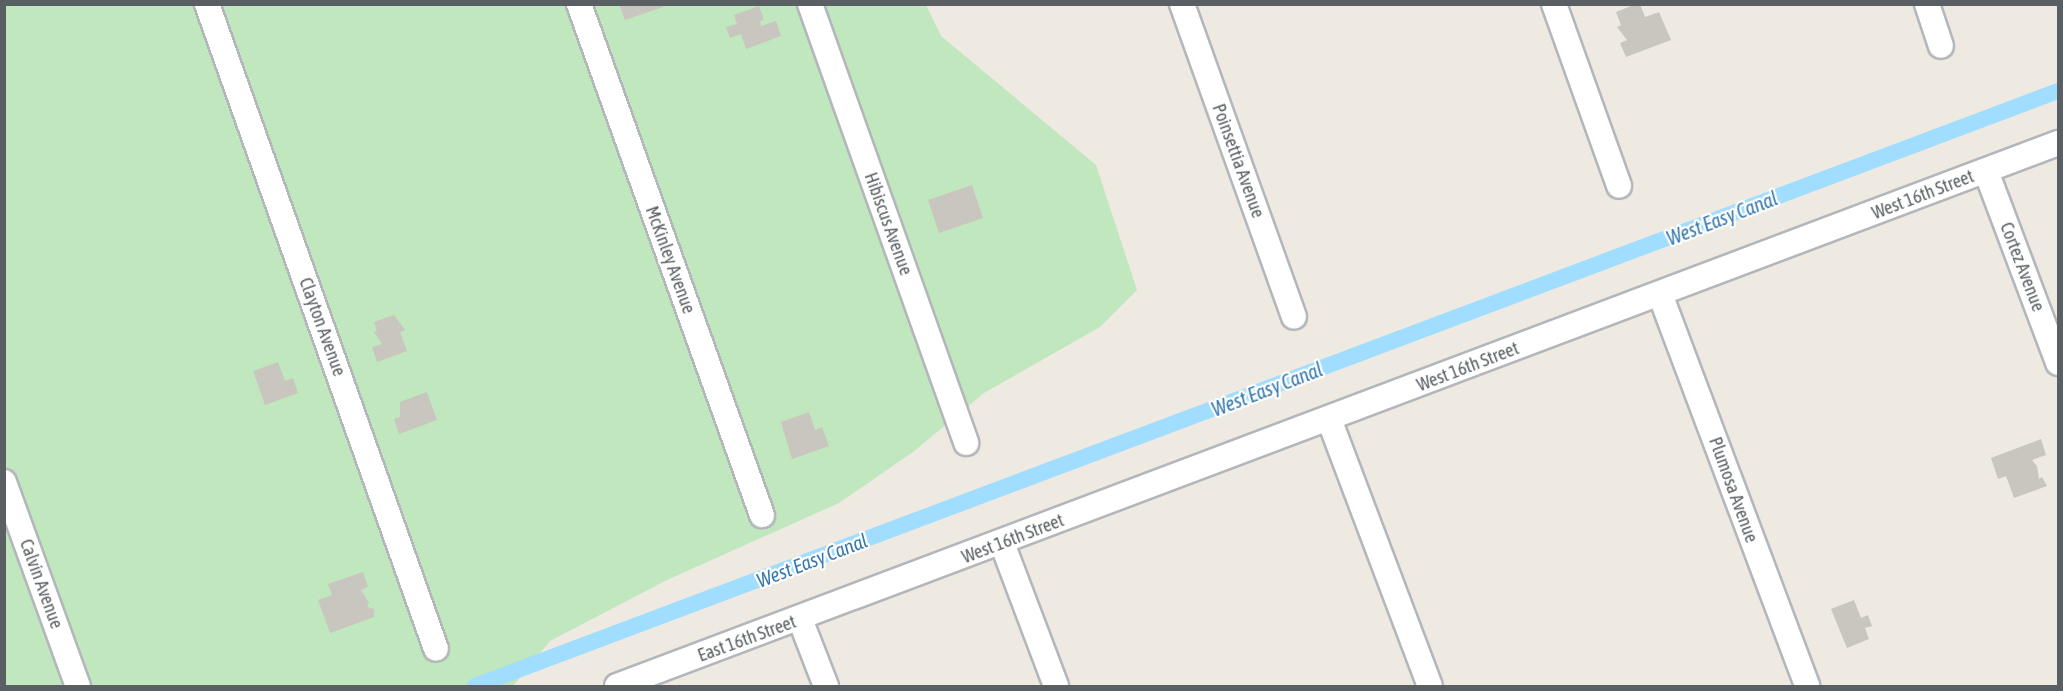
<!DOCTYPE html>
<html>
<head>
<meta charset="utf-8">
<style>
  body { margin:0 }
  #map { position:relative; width:2063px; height:691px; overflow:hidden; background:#eeeae2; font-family:"Asap Condensed",sans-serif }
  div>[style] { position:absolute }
  .green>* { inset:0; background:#c0e7bd }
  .canal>* { height:16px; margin:-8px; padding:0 8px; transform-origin:8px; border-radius:8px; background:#a1ddff }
  .building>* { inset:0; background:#c9c5bf }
  .roads { filter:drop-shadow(2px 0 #b3b6ba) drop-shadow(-2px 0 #b3b6ba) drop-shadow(0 2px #b3b6ba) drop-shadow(0 -2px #b3b6ba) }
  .minor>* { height:24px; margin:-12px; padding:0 12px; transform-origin:12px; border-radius:12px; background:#fff }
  span { translate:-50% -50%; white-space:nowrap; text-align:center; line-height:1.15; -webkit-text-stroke:4.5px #fff; paint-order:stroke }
  .street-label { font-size:18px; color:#5a5f64 }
  .water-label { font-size:20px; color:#3779ad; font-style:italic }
  .frame { position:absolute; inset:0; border:6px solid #5a5f64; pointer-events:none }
</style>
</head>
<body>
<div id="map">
  <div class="green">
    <div style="clip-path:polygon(4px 5px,926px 5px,941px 36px,1096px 165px,1137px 290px,1100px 327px,984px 393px,913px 452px,839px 503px,667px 580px,550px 641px,513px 686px,5px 686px)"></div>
  </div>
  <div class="canal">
    <div style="left:475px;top:686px;width:1691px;rotate:-20.6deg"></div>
  </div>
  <div class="building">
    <div style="clip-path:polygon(619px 4px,663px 4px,663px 7px,625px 20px)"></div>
    <div style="clip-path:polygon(1636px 4px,1640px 4px,1645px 17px,1659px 12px,1671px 40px,1626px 57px,1620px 43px,1627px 40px,1617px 27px,1621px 25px,1616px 12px)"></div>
    <div style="clip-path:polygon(759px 6px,764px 20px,760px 21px,761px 26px,776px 21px,781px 36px,746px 49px,741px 34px,730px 38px,726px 27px,737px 24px,734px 15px)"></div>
    <div style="clip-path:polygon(972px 185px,983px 218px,939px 233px,928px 200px)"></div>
    <div style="clip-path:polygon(394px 315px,405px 330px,400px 332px,407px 351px,377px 362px,372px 347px,382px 344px,374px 332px,377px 331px,374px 322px)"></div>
    <div style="clip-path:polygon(278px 362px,285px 381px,293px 378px,298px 393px,265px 405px,253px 371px)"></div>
    <div style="clip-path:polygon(427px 392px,437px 420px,399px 434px,394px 419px,400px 417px,400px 402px)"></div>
    <div style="clip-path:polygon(809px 412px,815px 430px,822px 427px,829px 446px,792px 459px,781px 422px)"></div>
    <div style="clip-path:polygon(2041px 439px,2046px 455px,2032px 460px,2037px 466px,2039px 479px,2042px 477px,2047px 486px,2014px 498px,2006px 476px,1998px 479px,1991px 458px)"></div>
    <div style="clip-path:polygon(363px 572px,368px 587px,361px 590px,369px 603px,367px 607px,374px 609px,374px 617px,330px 633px,318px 600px,332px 595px,328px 584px)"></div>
    <div style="clip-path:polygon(1854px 600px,1861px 618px,1868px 615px,1872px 626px,1865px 628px,1869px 639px,1847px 648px,1831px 609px)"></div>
  </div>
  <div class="roads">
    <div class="minor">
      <div style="left:207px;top:4px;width:684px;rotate:70.45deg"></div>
      <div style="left:579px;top:4px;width:543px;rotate:70.3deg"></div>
      <div style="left:810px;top:4px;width:466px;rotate:70.4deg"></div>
      <div style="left:1182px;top:4px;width:332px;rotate:70.3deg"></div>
      <div style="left:1554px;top:4px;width:193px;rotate:70.3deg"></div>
      <div style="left:1927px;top:4px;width:44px;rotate:71.6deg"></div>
      <div style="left:1986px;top:171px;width:205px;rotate:69.4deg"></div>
      <div style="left:1660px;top:294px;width:419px;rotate:69.4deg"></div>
      <div style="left:1329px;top:419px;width:285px;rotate:69.3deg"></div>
      <div style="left:4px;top:482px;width:217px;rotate:70.1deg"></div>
      <div style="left:1002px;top:543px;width:153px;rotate:69.3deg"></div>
      <div style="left:800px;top:619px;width:72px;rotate:68.8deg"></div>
      <div style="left:617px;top:686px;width:1540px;rotate:-20.65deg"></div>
    </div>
  </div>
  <div class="street-label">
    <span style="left:1238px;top:161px;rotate:70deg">Poinsettia Avenue</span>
    <span style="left:1923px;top:195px;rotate:-21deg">West 16th Street</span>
    <span style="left:888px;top:224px;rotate:70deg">Hibiscus Avenue</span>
    <span style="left:670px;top:260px;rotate:70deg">McKinley Avenue</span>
    <span style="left:2022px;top:267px;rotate:69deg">Cortez Avenue</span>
    <span style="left:322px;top:327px;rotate:70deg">Clayton Avenue</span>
    <span style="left:1468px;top:367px;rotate:-21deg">West 16th Street</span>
    <span style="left:1733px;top:490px;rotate:70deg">Plumosa Avenue</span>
    <span style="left:1013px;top:539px;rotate:-21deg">West 16th Street</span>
    <span style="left:41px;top:584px;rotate:70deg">Calvin Avenue</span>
    <span style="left:747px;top:639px;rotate:-20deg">East 16th Street</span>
  </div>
  <div class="water-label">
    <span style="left:1722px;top:218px;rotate:-21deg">West Easy Canal</span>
    <span style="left:1267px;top:389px;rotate:-21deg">West Easy Canal</span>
    <span style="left:812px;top:560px;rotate:-21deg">West Easy Canal</span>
  </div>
  <div class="frame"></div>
</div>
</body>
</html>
